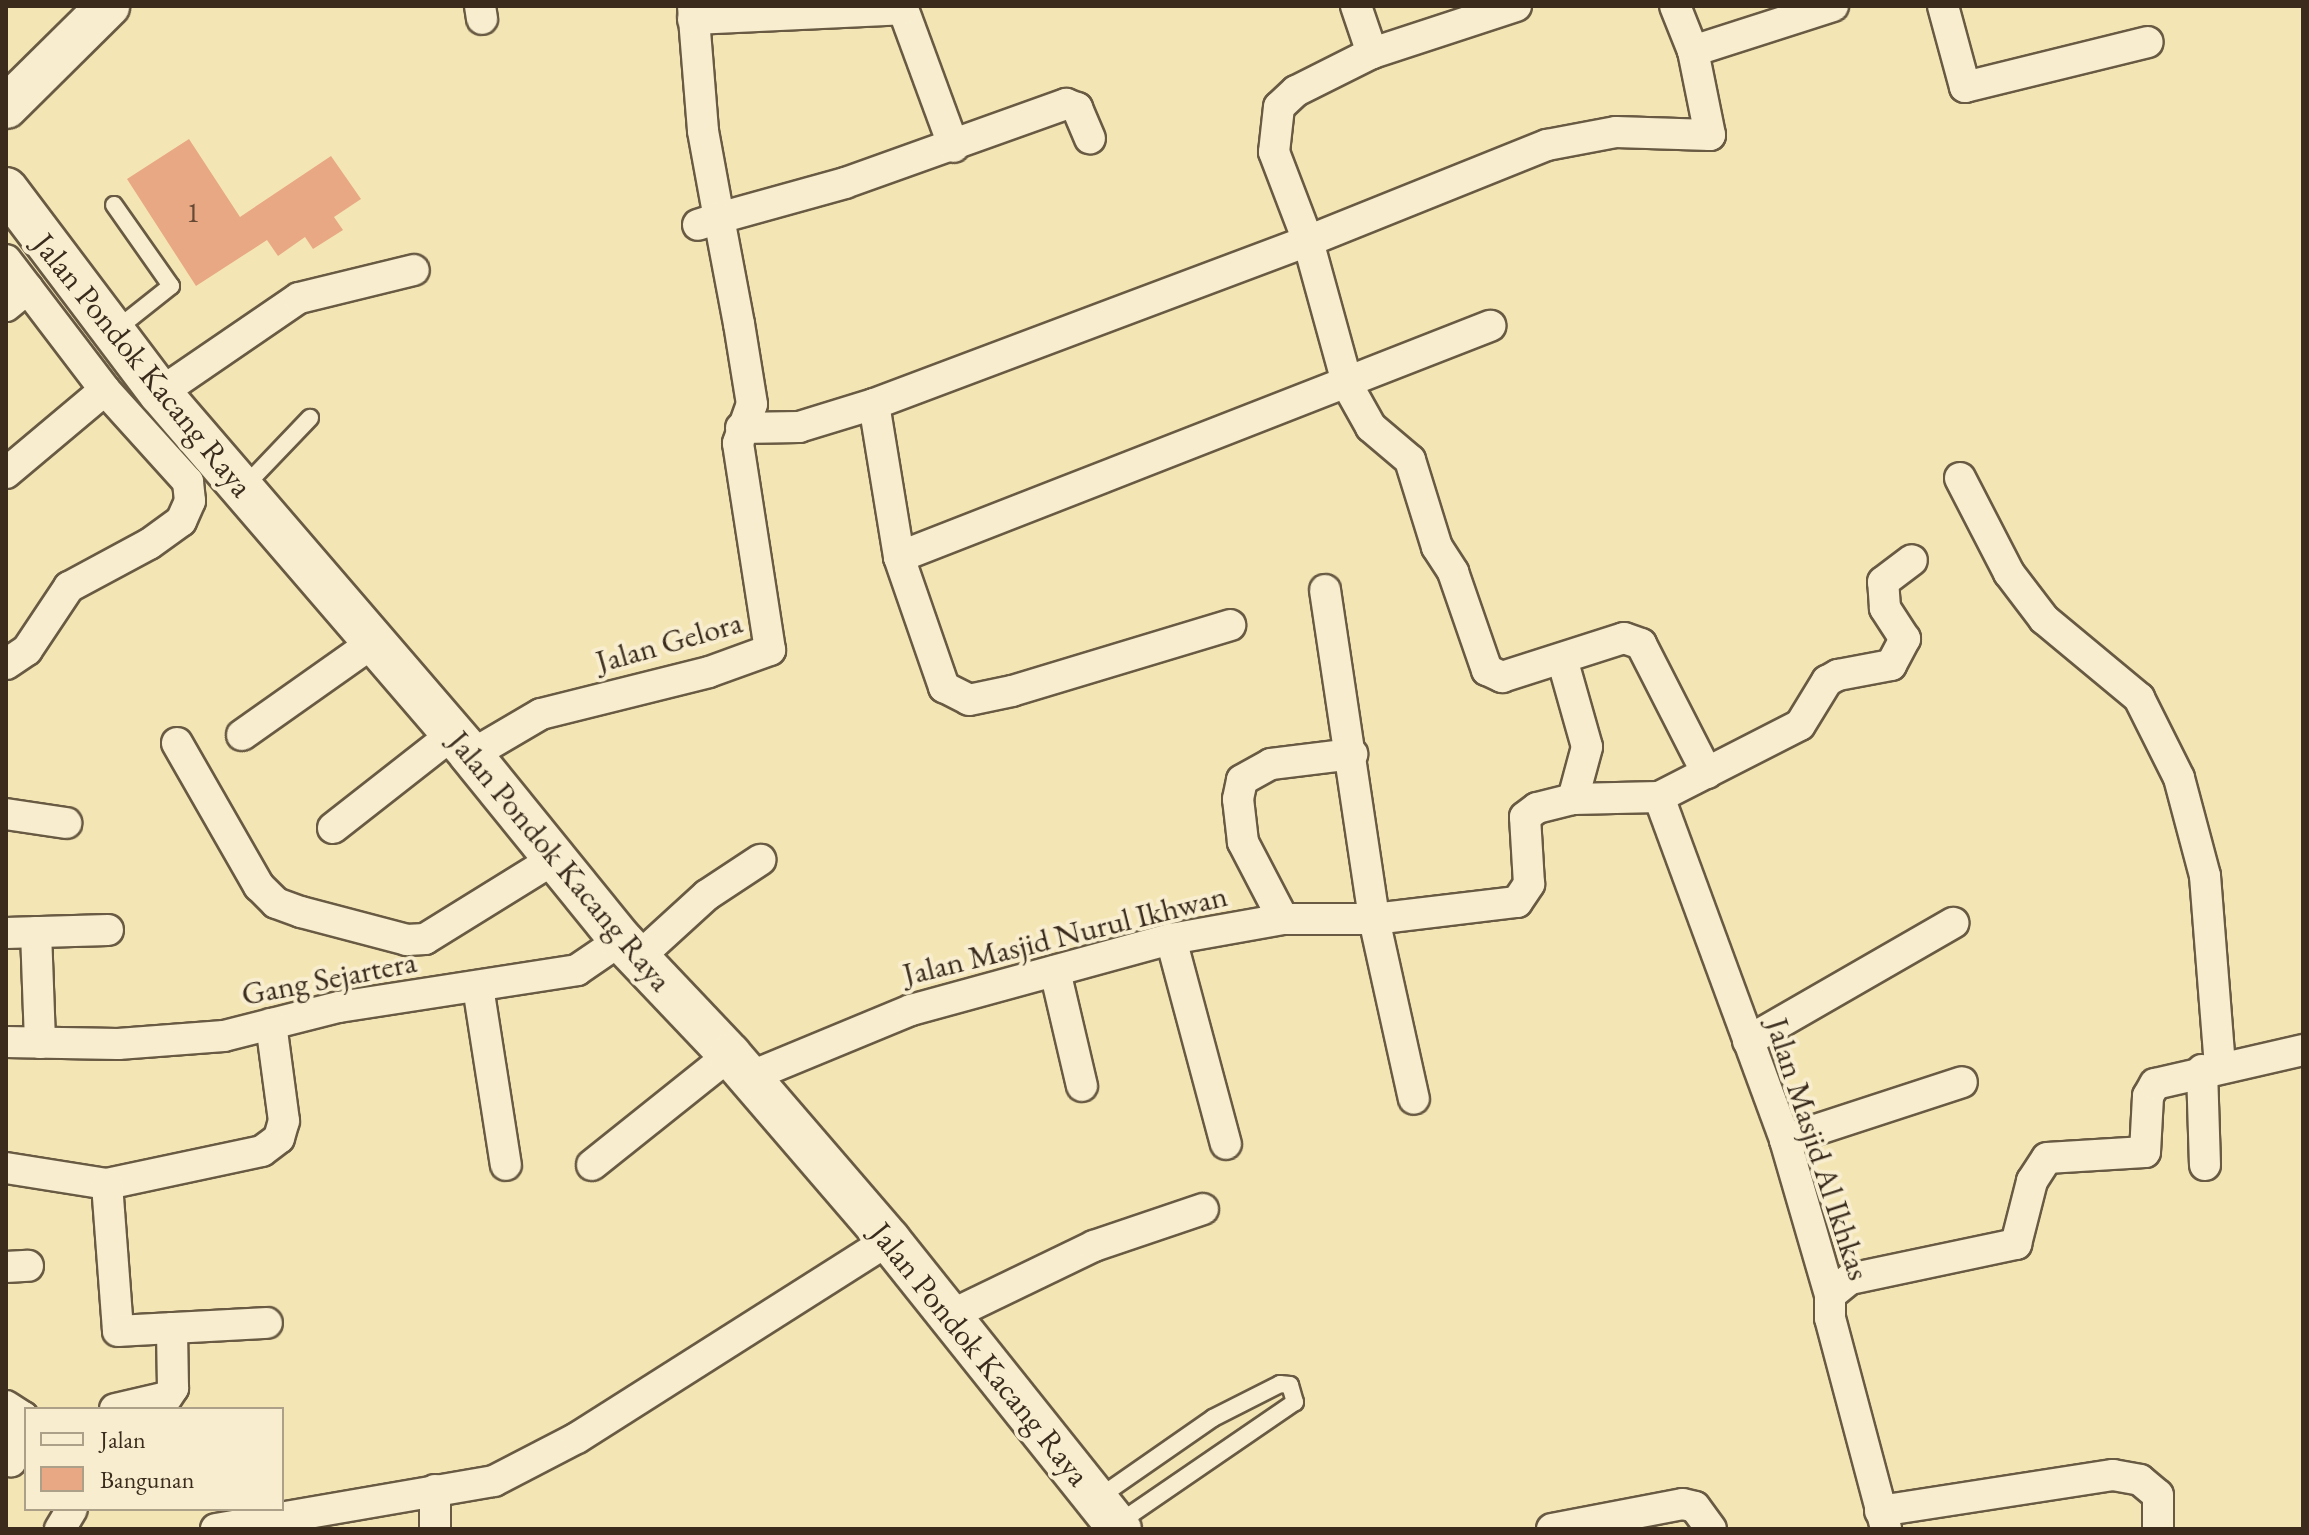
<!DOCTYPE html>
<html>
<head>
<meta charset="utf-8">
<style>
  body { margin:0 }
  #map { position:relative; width:2309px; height:1535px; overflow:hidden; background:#f4e5b5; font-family:"EB Garamond",serif }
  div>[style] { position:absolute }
  .building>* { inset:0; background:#e8a883 }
  .roads { filter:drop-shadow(2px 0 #685a43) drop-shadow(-2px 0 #685a43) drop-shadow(0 2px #685a43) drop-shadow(0 -2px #685a43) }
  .lane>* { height:16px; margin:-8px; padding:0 8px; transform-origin:8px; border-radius:8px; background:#f8eecf }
  .street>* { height:30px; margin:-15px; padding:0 15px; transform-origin:15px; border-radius:15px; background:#f8eecf }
  .secondary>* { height:42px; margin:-21px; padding:0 21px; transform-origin:21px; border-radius:21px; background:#f8eecf }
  span { translate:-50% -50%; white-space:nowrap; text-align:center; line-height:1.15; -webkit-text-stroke:8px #f8eecf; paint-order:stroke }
  .number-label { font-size:28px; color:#664a36 }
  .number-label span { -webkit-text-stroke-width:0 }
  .street-label { font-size:32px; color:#3a2b1d }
  .frame { position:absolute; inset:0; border:8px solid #3a2b1d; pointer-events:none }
  .legend { position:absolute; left:24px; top:1407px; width:260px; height:104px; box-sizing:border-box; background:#f8eecf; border:2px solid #aca088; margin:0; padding:10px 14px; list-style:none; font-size:24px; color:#3a2b1d }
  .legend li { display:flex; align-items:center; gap:16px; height:40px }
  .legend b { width:40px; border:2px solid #aca088 }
</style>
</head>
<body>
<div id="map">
  <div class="building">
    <div style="clip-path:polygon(189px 139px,240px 217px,331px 156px,361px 199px,334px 217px,343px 230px,313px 249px,305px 237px,278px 256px,267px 240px,196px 286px,127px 179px)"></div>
  </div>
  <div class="roads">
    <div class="lane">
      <div style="left:113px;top:332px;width:74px;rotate:-38.4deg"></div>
      <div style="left:171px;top:286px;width:99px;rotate:-125.1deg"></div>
      <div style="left:243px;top:488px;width:97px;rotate:-46.3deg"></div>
      <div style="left:1098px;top:1498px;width:140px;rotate:-34.8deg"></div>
      <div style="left:1213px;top:1418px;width:75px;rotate:-26.9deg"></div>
      <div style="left:1280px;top:1384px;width:10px;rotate:6deg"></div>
      <div style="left:1290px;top:1385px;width:18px;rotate:74deg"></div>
      <div style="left:1295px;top:1402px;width:216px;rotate:145.6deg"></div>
    </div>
    <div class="street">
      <div style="left:480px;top:6px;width:13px;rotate:81deg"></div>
      <div style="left:693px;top:6px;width:125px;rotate:85.4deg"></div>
      <div style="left:703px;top:131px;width:88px;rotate:79.6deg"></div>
      <div style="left:719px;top:218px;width:131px;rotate:-15.5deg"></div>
      <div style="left:845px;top:183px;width:235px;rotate:-19.7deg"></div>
      <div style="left:1066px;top:104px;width:12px;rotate:20deg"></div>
      <div style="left:1077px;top:108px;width:33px;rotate:67deg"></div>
      <div style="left:902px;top:6px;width:150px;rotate:69.8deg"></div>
      <div style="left:1356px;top:6px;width:50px;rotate:71.2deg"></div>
      <div style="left:1516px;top:6px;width:151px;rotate:161.9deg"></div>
      <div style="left:1372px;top:53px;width:85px;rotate:153.4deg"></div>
      <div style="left:1296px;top:91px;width:23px;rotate:137deg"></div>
      <div style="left:1279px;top:107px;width:45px;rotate:96.3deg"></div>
      <div style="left:1274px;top:152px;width:95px;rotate:69.1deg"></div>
      <div style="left:1308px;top:241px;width:150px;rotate:74.6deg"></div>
      <div style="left:1348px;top:386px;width:47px;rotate:60.7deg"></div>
      <div style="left:1371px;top:427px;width:51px;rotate:40.2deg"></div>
      <div style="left:1410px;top:460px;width:91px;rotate:72.8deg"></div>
      <div style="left:1437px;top:547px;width:30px;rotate:57deg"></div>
      <div style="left:1453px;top:572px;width:104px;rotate:70.9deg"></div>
      <div style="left:1487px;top:670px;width:17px;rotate:25deg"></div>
      <div style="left:1502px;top:677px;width:128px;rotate:-17.7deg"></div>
      <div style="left:1624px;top:638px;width:18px;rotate:19deg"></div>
      <div style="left:1641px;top:644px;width:145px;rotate:62.9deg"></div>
      <div style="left:1943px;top:6px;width:84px;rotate:74.8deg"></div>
      <div style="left:1965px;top:87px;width:188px;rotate:-13.8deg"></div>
      <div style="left:693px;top:19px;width:210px;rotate:-2.7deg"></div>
      <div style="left:1693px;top:51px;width:147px;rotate:-17.8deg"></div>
      <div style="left:6px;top:260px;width:163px;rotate:52.7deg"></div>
      <div style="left:105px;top:390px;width:124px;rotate:47.9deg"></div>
      <div style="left:188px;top:482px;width:19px;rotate:84deg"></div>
      <div style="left:190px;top:501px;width:22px;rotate:114deg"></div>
      <div style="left:181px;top:521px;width:39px;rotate:144deg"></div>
      <div style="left:149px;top:544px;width:91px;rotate:151.7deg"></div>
      <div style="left:69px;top:587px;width:76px;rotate:123.7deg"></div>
      <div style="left:27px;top:650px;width:25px;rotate:146deg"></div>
      <div style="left:6px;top:306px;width:28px;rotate:-39deg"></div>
      <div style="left:160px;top:393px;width:168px;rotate:-34.4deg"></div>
      <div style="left:299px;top:298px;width:118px;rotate:-13.7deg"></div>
      <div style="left:874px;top:404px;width:155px;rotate:80.7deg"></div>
      <div style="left:899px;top:557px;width:138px;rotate:70.9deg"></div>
      <div style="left:944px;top:687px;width:28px;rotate:27deg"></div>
      <div style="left:969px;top:700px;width:44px;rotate:-11.8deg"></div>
      <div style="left:1012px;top:691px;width:228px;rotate:-16.8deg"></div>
      <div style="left:741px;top:428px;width:58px;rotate:-1deg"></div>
      <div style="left:799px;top:427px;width:78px;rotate:-17deg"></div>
      <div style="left:874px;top:404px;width:464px;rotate:-20.6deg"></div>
      <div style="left:1308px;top:241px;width:258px;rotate:-21.9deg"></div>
      <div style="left:1547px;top:145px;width:70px;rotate:-10.7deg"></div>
      <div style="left:1616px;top:132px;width:94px;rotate:1.8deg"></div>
      <div style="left:1710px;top:135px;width:86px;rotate:-101.4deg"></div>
      <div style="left:1693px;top:51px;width:48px;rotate:-111.8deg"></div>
      <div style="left:6px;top:473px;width:129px;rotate:-40deg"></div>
      <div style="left:1960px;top:478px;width:107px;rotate:62.7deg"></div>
      <div style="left:2009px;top:573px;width:58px;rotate:52.7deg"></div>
      <div style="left:2044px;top:619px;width:124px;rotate:39.7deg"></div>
      <div style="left:2139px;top:698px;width:89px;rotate:63.4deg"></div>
      <div style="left:2179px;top:778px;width:101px;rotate:75.1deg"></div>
      <div style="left:2205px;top:876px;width:191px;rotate:85.5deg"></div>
      <div style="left:899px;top:557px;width:635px;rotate:-21.35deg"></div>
      <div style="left:1325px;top:590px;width:333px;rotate:81.5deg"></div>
      <div style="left:1374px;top:919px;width:184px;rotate:77.5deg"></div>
      <div style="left:1563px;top:662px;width:88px;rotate:74.2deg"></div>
      <div style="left:1587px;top:747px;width:54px;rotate:105.1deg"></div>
      <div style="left:242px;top:735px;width:161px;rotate:-35.2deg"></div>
      <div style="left:177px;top:743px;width:165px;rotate:60.2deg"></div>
      <div style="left:259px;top:886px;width:24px;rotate:45deg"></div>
      <div style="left:276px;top:903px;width:27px;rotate:20deg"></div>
      <div style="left:301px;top:912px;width:110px;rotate:14.8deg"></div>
      <div style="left:407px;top:940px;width:18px;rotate:-3deg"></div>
      <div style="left:425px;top:939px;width:152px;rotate:-31.8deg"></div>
      <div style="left:471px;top:755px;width:81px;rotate:-30.4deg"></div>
      <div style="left:541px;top:714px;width:173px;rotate:-14deg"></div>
      <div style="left:709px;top:672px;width:65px;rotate:-19.8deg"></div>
      <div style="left:770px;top:650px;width:209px;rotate:-98.8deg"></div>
      <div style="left:738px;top:443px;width:41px;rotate:-70.3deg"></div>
      <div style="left:752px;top:404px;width:81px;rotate:-99.2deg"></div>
      <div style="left:739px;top:324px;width:108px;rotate:-100.7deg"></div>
      <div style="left:719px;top:218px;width:22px;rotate:162deg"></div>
      <div style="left:1659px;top:797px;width:365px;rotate:69.8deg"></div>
      <div style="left:1785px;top:1140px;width:161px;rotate:73.8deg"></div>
      <div style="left:1830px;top:1295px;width:23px;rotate:90deg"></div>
      <div style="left:1830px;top:1318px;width:218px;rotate:75.1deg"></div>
      <div style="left:6px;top:814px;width:61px;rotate:8.5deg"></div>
      <div style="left:333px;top:828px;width:152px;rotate:-38.1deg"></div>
      <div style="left:1283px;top:919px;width:87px;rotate:-117.5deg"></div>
      <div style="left:1243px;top:842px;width:43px;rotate:-96.6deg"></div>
      <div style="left:1238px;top:799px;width:19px;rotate:-78deg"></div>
      <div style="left:1242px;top:780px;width:33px;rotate:-29deg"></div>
      <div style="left:1271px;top:764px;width:82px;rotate:-7deg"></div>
      <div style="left:36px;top:932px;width:111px;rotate:87.9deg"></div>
      <div style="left:6px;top:933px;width:102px;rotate:-1.7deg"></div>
      <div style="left:1171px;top:939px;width:212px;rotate:75deg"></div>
      <div style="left:639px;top:957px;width:92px;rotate:-42.4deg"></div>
      <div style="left:707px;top:895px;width:64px;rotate:-33.4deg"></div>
      <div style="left:1055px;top:971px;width:118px;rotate:76.8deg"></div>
      <div style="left:478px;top:987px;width:180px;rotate:81.1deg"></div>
      <div style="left:1748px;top:1041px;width:237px;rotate:-29.9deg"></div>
      <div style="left:6px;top:1042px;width:112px;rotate:1deg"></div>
      <div style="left:118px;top:1044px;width:106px;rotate:-4.3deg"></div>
      <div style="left:224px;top:1036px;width:119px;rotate:-14.2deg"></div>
      <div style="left:339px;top:1007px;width:241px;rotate:-8.8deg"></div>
      <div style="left:577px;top:970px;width:53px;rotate:-34.3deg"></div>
      <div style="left:2202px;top:1070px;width:95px;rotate:88.2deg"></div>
      <div style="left:749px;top:1077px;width:175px;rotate:-22.5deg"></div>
      <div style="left:911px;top:1010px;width:270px;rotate:-15.3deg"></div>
      <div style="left:1171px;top:939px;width:114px;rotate:-10.1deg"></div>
      <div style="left:1283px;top:919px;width:91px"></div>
      <div style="left:1374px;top:919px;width:144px;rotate:-6.8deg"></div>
      <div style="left:1517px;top:902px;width:22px;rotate:-56deg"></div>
      <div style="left:1529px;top:884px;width:67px;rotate:-93.4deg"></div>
      <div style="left:1525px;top:817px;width:15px;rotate:-37deg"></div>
      <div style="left:1537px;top:808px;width:37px;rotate:-14deg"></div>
      <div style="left:1573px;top:799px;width:86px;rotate:-1.3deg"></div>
      <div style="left:1659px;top:797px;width:158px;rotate:-27.1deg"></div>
      <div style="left:1800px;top:725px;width:52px;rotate:-58.5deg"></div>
      <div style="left:1827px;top:681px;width:13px;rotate:-29deg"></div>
      <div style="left:1838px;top:675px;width:54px;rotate:-10.7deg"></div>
      <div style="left:1891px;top:665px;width:30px;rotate:-62deg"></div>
      <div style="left:1905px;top:639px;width:37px;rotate:-123deg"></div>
      <div style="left:1885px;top:608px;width:26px;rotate:-94deg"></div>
      <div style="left:1883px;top:582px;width:36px;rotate:-37deg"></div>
      <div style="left:1785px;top:1140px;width:186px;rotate:-18.1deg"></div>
      <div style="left:592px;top:1165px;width:176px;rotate:-38.6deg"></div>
      <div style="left:6px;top:1168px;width:102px;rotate:9deg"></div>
      <div style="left:107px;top:1184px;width:158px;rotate:-12deg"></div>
      <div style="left:262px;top:1151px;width:21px;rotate:-37deg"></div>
      <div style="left:279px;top:1138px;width:18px;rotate:-74deg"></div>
      <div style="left:284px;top:1121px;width:98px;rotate:-97.6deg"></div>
      <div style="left:107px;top:1184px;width:147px;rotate:85.7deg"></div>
      <div style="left:118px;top:1331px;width:149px;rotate:-3.1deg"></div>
      <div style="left:6px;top:1267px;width:22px;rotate:-3deg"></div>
      <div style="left:1830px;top:1295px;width:26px;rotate:-39deg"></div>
      <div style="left:1850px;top:1279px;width:170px;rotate:-11.9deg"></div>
      <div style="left:2016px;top:1244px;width:65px;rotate:-75.7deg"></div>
      <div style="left:2032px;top:1181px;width:27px;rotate:-57deg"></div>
      <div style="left:2047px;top:1158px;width:98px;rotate:-3.5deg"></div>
      <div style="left:2145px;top:1152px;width:56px;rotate:-86.9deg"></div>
      <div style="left:2148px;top:1096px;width:14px;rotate:-60deg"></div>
      <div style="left:2155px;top:1084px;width:152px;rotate:-12.9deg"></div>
      <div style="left:949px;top:1316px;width:161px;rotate:-25.8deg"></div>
      <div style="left:1094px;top:1246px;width:115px;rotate:-18.7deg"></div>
      <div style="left:6px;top:1406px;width:20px;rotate:33deg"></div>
      <div style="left:23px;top:1417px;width:46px;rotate:105.3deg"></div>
      <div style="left:115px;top:1409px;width:53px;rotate:-13deg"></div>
      <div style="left:167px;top:1397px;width:11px;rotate:-56deg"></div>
      <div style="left:173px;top:1388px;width:60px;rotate:-91deg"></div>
      <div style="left:435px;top:1490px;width:39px;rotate:90deg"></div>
      <div style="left:1880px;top:1511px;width:236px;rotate:-8.8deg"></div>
      <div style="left:2113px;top:1475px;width:27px;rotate:10deg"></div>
      <div style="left:2140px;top:1480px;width:23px;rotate:40deg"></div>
      <div style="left:2158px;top:1495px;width:34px;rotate:90deg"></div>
      <div style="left:60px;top:1529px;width:23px;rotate:-59deg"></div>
      <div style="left:216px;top:1529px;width:282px;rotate:-9.8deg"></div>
      <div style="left:494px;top:1481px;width:93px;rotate:-27.4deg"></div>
      <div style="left:577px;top:1438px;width:370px;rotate:-32.4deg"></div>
      <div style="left:1552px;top:1529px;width:133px;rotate:-10.8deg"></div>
      <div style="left:1683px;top:1504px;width:12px;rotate:14deg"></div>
      <div style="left:1695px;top:1507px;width:27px;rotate:54deg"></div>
    </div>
    <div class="secondary">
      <div style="left:6px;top:107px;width:144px;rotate:-44.7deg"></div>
      <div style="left:6px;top:189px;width:256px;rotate:53deg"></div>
      <div style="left:160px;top:393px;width:477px;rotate:49.3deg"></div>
      <div style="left:471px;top:755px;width:238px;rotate:51deg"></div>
      <div style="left:621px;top:940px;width:158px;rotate:46.5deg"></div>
      <div style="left:730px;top:1055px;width:244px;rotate:49.3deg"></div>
      <div style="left:889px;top:1240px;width:370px;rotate:51.4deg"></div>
    </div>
  </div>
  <div class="number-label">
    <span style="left:193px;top:212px">1</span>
  </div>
  <div class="street-label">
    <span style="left:143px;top:365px;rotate:51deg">Jalan Pondok Kacang Raya</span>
    <span style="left:669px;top:642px;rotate:-16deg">Jalan Gelora</span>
    <span style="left:560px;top:861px;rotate:50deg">Jalan Pondok Kacang Raya</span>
    <span style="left:1065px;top:935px;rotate:-14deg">Jalan Masjid Nurul Ikhwan</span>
    <span style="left:329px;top:978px;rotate:-11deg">Gang Sejartera</span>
    <span style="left:1818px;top:1149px;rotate:72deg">Jalan Masjid Al Ikhkas</span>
    <span style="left:980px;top:1354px;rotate:51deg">Jalan Pondok Kacang Raya</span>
  </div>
  <div class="frame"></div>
  <ul class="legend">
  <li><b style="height:10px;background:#f8eecf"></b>Jalan</li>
  <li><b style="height:22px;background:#e8a883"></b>Bangunan</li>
  </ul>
</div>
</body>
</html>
